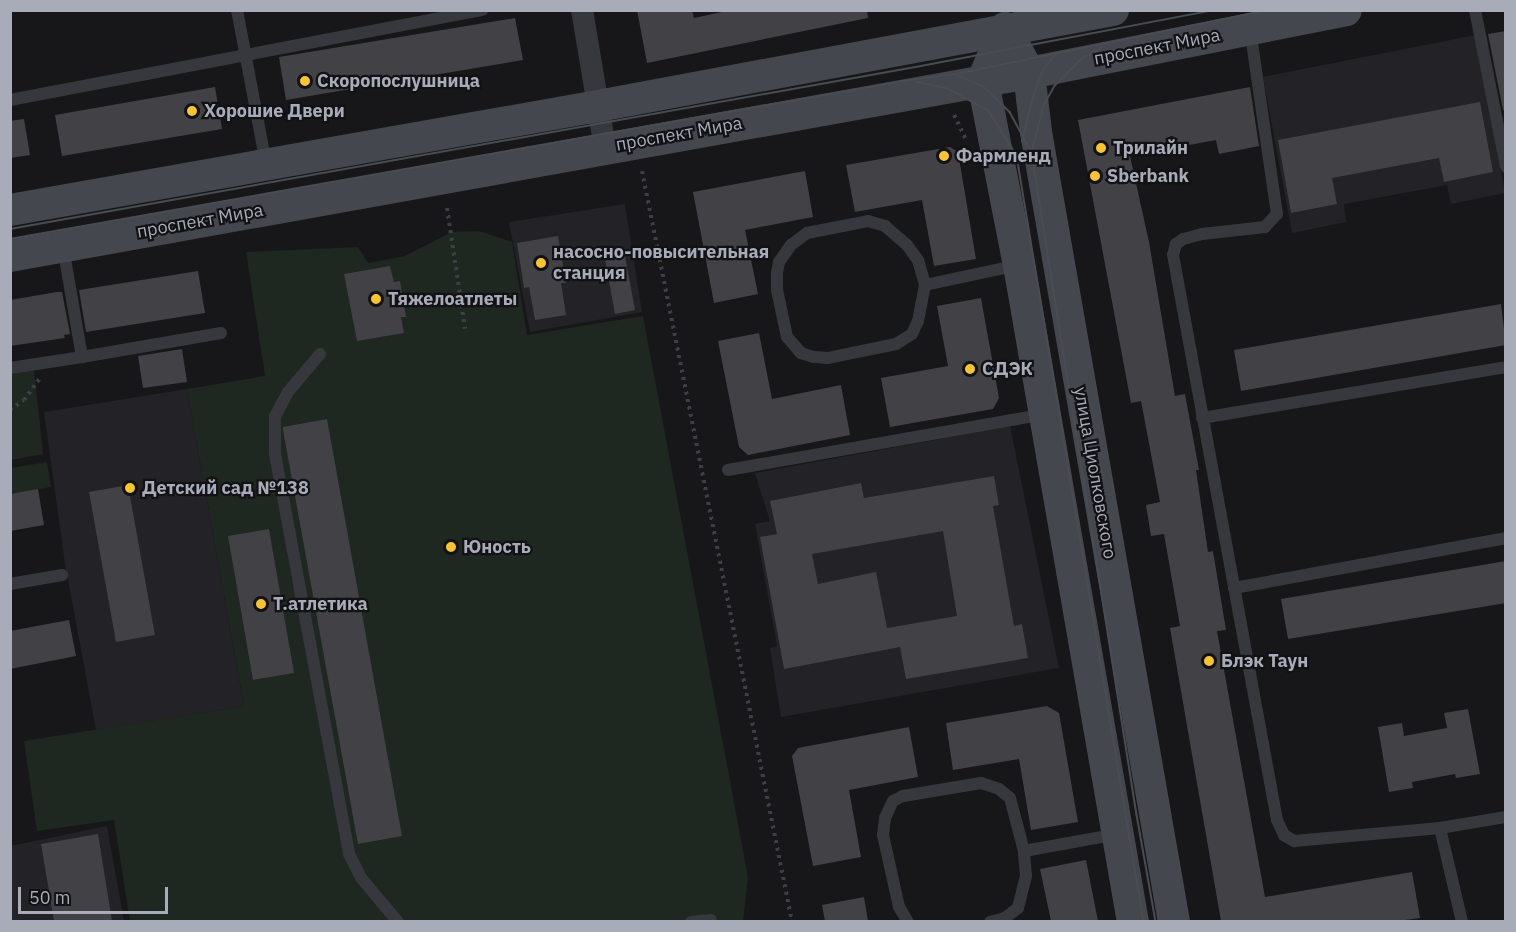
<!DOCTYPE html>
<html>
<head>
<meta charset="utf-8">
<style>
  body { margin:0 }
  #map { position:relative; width:1516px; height:932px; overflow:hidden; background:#171719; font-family:"IBM Plex Sans",sans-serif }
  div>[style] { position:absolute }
  .built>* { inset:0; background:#232226 }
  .green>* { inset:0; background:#1e2720 }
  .building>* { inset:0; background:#414146 }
  .path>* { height:4px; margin-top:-2px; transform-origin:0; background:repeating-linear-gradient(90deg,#3d3f45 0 3px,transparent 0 7.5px) }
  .service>* { height:12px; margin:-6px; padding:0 6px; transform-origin:6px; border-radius:6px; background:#37383e }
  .minor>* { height:22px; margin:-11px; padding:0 11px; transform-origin:11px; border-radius:11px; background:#37383e }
  .secondary>* { height:32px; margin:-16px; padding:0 16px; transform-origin:16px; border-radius:16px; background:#45474e }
  .tram>* { height:1.5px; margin:-0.75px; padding:0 0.75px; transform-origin:0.75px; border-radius:0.75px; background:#4a4c53 }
  .dots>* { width:16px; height:16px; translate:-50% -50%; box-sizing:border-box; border:3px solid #121214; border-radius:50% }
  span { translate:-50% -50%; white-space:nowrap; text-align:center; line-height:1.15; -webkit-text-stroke:4.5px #121214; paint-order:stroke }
  .street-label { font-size:18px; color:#a8acb9 }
  .poi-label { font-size:18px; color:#a8acb9; font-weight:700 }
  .left { translate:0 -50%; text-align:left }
  .frame { position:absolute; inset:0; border:12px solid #a8acb9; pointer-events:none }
  .scale { position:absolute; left:18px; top:887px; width:150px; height:27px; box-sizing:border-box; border:3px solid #a8acb9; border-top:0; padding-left:8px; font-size:18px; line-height:21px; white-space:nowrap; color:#a8acb9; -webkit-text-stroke:4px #121214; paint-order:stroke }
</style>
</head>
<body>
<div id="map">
  <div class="built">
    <div style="clip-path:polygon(1476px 35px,1505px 193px,1451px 204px,1447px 185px,1344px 204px,1346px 222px,1292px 233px,1263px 77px)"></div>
    <div style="clip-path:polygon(625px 204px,642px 312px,530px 332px,509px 222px)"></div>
    <div style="clip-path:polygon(187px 389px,244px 706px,96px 730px,65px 564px,44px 412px)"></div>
    <div style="clip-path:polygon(1010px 426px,1059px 668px,781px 717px,770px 648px,777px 646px,755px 524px,770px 521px,755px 473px)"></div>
    <div style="clip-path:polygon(107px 826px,124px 921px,11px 922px,11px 846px)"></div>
  </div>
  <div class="green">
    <div style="clip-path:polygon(479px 231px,512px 242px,527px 335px,643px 316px,748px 877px,743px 921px,130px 921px,114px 820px,37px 831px,24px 741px,244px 706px,187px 389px,265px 376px,246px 252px,358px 247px,368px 263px,405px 256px,452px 232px)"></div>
    <div style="clip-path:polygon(34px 369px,43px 454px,11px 460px,11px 373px)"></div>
    <div style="clip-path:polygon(47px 462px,51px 487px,11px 494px,11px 468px)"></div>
  </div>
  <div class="building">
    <div style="clip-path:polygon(637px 10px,692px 10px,694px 18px,731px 10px,867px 10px,868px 18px,647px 63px)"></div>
    <div style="clip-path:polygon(515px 18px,523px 60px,286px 100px,279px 57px)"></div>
    <div style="clip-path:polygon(1506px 31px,1506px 110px,1503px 110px,1488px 34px)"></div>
    <div style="clip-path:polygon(215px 87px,222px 129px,62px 156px,55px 115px)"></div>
    <div style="clip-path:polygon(1250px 87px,1259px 146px,1219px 154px,1216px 140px,1130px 156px,1149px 242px,1175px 396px,1185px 394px,1199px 470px,1196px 470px,1208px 552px,1213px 551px,1226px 630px,1217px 631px,1265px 897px,1412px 872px,1420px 918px,1397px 921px,1221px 921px,1170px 628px,1180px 626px,1164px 534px,1151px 536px,1146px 505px,1160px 502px,1141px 401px,1131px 403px,1078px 120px)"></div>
    <div style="clip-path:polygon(1480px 102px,1493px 172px,1444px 182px,1439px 158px,1332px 178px,1337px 204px,1291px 213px,1278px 140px)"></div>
    <div style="clip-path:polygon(24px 119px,30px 155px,10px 158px,10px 121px)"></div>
    <div style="clip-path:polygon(950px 147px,958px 152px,976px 259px,934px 266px,922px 200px,855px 212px,846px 165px)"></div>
    <div style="clip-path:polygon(805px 171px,813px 217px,745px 230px,758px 294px,714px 303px,693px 192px)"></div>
    <div style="clip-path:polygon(558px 236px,566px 283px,561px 283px,566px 315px,535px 320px,529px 287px,524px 288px,517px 243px)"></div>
    <div style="clip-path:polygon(624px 250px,635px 310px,615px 314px,604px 254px)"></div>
    <div style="clip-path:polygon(390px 266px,394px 282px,400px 281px,406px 317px,401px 317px,404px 333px,357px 341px,344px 274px)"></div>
    <div style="clip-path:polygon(198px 271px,205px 313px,86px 332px,79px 290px)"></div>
    <div style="clip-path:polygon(57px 292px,62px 292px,70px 334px,64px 335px,65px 338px,10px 346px,10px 300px)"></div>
    <div style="clip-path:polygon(981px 298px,999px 398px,993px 409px,890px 427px,881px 378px,948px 366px,937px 306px)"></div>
    <div style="clip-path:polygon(1501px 304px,1506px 345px,1241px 391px,1234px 350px)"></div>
    <div style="clip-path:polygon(759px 333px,772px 399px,841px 385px,850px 435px,748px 455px,739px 447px,718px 341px)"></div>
    <div style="clip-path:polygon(182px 349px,187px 382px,143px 388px,138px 356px)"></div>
    <div style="clip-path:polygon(327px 419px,402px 836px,358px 844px,283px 430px,283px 427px)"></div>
    <div style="clip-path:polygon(evenodd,994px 476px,999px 505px,993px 506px,1014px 626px,1022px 624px,1028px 658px,906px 679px,900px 647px,784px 669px,760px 537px,777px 534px,770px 501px,861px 483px,864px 498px,994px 476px,943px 531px,957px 616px,887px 628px,876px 572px,818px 584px,812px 554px,943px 531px)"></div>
    <div style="clip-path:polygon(128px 485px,155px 635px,116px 642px,89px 492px)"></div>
    <div style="clip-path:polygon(38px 489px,44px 525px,10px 531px,10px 494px)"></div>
    <div style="clip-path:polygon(269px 529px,294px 673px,253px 680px,228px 536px)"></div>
    <div style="clip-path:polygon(1506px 561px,1506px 603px,1288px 639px,1281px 599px)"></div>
    <div style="clip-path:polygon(69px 620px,76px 656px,10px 669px,10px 631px)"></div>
    <div style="clip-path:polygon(1047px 706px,1059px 713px,1078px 822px,1031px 830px,1019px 759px,953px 770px,946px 723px)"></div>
    <div style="clip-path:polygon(1468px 709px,1480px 774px,1456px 778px,1455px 774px,1412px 782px,1413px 788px,1389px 792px,1378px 727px,1402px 723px,1404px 736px,1447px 728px,1444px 713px)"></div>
    <div style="clip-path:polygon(909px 727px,918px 777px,849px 790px,861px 857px,813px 866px,792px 756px,798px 748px)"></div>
    <div style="clip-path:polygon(98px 834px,112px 921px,54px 921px,41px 844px)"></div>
    <div style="clip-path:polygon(1086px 860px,1098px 921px,1051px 921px,1040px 869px)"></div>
    <div style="clip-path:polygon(864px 897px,868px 921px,825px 921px,822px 905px)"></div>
  </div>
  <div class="path">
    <div style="left:954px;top:115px;width:30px;rotate:64deg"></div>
    <div style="left:642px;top:171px;width:766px;rotate:78.7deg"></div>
    <div style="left:447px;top:208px;width:122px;rotate:81.5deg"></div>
    <div style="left:10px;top:410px;width:17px;rotate:-36deg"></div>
    <div style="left:24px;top:400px;width:27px;rotate:-54deg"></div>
  </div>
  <div class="service">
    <div style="left:237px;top:10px;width:157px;rotate:79.3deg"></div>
    <div style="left:1475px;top:10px;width:160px;rotate:78.8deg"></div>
    <div style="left:1250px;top:29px;width:187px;rotate:81.7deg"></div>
    <div style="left:1277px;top:214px;width:18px;rotate:133deg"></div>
    <div style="left:1265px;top:227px;width:63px;rotate:173.7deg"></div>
    <div style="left:1202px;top:234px;width:20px;rotate:165deg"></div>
    <div style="left:1183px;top:239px;width:9px;rotate:144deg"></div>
    <div style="left:1176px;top:244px;width:11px;rotate:105deg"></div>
    <div style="left:1173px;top:255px;width:574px;rotate:79.57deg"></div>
    <div style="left:1277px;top:820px;width:17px;rotate:65deg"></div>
    <div style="left:1284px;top:835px;width:12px;rotate:31deg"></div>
    <div style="left:1294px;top:841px;width:147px;rotate:-5.1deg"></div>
    <div style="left:1440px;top:828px;width:97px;rotate:76.8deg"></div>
    <div style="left:10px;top:100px;width:481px;rotate:-10.8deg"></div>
    <div style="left:63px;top:247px;width:112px;rotate:80.2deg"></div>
    <div style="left:82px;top:357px;width:141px;rotate:-9.8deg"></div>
    <div style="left:925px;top:285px;width:37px;rotate:101deg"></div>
    <div style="left:918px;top:321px;width:14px;rotate:115deg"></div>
    <div style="left:912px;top:334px;width:19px;rotate:148deg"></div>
    <div style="left:896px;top:344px;width:69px;rotate:168.4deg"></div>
    <div style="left:828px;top:358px;width:14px;rotate:-176deg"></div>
    <div style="left:814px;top:357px;width:14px;rotate:-163deg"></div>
    <div style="left:801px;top:353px;width:21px;rotate:-131deg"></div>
    <div style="left:787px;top:337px;width:48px;rotate:-102deg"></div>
    <div style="left:777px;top:290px;width:17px;rotate:-90deg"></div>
    <div style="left:777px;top:273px;width:11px;rotate:-80deg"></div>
    <div style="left:779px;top:262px;width:21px;rotate:-55deg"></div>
    <div style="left:791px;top:245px;width:20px;rotate:-37deg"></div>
    <div style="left:807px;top:233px;width:62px;rotate:-11.1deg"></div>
    <div style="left:868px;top:221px;width:18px;rotate:16deg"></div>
    <div style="left:885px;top:226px;width:29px;rotate:41deg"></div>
    <div style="left:907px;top:245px;width:19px;rotate:54deg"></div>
    <div style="left:918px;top:260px;width:26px;rotate:74deg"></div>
    <div style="left:925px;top:285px;width:95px;rotate:-12.1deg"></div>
    <div style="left:320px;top:354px;width:50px;rotate:130.1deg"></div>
    <div style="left:288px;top:392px;width:27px;rotate:118deg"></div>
    <div style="left:275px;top:416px;width:38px;rotate:90deg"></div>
    <div style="left:275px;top:454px;width:407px;rotate:79.5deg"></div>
    <div style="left:349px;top:854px;width:28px;rotate:63deg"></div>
    <div style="left:362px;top:879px;width:56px;rotate:50.1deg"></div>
    <div style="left:10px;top:368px;width:73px;rotate:-8.7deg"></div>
    <div style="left:1202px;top:418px;width:308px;rotate:-9.5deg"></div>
    <div style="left:728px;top:470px;width:321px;rotate:-10deg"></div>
    <div style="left:10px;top:584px;width:53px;rotate:-9.8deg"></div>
    <div style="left:1234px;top:588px;width:277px;rotate:-10.4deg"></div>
    <div style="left:1440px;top:828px;width:67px;rotate:-9.5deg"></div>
    <div style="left:691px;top:922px;width:20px;rotate:-6deg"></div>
    <div style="left:908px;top:922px;width:17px;rotate:-121deg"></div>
    <div style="left:899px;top:907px;width:74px;rotate:-102.5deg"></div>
    <div style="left:883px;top:835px;width:17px;rotate:-83deg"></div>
    <div style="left:885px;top:818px;width:19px;rotate:-65deg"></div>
    <div style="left:893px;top:801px;width:11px;rotate:-27deg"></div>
    <div style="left:903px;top:796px;width:79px;rotate:-9.5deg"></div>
    <div style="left:981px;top:783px;width:19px;rotate:18deg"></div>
    <div style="left:999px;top:789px;width:14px;rotate:39deg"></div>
    <div style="left:1010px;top:798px;width:55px;rotate:75.2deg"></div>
    <div style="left:1024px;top:851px;width:96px;rotate:-10.3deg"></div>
    <div style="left:990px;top:922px;width:16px;rotate:-15deg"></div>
    <div style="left:1005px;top:918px;width:16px;rotate:-38deg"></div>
    <div style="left:1018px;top:908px;width:33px;rotate:-76deg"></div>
    <div style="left:1026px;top:876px;width:25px;rotate:-95deg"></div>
  </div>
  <div class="minor">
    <div style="left:582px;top:10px;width:139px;rotate:80.5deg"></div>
  </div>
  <div class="secondary">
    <div style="left:1005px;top:28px;width:51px;rotate:61.9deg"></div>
    <div style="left:1029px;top:73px;width:59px;rotate:83.2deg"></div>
    <div style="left:1036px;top:132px;width:802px;rotate:80.09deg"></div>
    <div style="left:1005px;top:28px;width:56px;rotate:112.9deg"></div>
    <div style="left:983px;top:80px;width:7px;rotate:82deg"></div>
    <div style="left:984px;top:87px;width:181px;rotate:78.9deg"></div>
    <div style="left:1019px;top:265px;width:667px;rotate:80.16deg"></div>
    <div style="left:10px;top:210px;width:597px;rotate:-10.03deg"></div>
    <div style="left:598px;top:106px;width:524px;rotate:-10.56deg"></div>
    <div style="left:10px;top:256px;width:1035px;rotate:-10.18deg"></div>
    <div style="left:1029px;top:73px;width:323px;rotate:-11.2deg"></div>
  </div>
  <div class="tram">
    <div style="left:1103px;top:47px;width:27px;rotate:149deg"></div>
    <div style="left:1080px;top:61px;width:35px;rotate:135deg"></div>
    <div style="left:1055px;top:86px;width:23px;rotate:119deg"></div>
    <div style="left:1044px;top:106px;width:49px;rotate:104.3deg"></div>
    <div style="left:1032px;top:153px;width:670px;rotate:80.99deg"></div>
    <div style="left:1137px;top:815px;width:109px;rotate:79.9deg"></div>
    <div style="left:955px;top:74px;width:32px;rotate:24deg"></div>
    <div style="left:984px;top:87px;width:36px;rotate:44deg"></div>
    <div style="left:1010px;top:112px;width:47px;rotate:61.8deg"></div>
    <div style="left:917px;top:82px;width:33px;rotate:12deg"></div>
    <div style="left:949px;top:89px;width:46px;rotate:28.8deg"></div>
    <div style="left:989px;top:111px;width:53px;rotate:58.1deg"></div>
    <div style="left:1017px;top:156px;width:776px;rotate:80.59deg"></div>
    <div style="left:1022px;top:142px;width:46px;rotate:-76.3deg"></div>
    <div style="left:1033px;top:97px;width:29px;rotate:-70deg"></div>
    <div style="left:1043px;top:70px;width:21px;rotate:-51deg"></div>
    <div style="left:10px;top:229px;width:925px;rotate:-10.14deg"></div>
    <div style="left:921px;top:66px;width:299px;rotate:-10.8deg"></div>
    <div style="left:10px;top:239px;width:913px;rotate:-10.03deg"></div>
    <div style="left:909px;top:80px;width:47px;rotate:-7.3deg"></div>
    <div style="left:956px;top:74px;width:318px;rotate:-11.6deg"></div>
  </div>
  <div class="dots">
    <div style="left:305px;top:81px;background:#f8c530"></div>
    <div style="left:192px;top:111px;background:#f8c530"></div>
    <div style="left:1101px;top:148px;background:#f8c530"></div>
    <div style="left:944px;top:156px;background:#f8c530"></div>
    <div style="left:1095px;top:176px;background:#f8c530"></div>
    <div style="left:541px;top:263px;background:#f8c530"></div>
    <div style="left:376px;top:299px;background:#f8c530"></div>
    <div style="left:970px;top:369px;background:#f8c530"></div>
    <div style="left:130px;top:488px;background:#f8c530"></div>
    <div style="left:451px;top:547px;background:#f8c530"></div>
    <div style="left:261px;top:604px;background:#f8c530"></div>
    <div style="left:1209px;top:661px;background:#f8c530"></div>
  </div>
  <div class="street-label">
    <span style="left:1157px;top:47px;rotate:-11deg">проспект Мира</span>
    <span style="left:679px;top:134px;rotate:-10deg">проспект Мира</span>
    <span style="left:200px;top:221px;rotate:-10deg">проспект Мира</span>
    <span style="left:1095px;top:473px;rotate:80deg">улица Циолковского</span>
  </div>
  <div class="poi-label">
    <span class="left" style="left:317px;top:81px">Скоропослушница</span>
    <span class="left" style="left:204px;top:111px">Хорошие Двери</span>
    <span class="left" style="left:1113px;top:148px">Трилайн</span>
    <span class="left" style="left:956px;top:156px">Фармленд</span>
    <span class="left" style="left:1107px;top:176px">Sberbank</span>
    <span class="left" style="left:553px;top:263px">насосно-повысительная<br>станция</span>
    <span class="left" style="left:388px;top:299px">Тяжелоатлеты</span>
    <span class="left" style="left:982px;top:369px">СДЭК</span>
    <span class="left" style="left:142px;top:488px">Детский сад №138</span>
    <span class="left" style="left:463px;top:547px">Юность</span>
    <span class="left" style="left:273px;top:604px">Т.атлетика</span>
    <span class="left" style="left:1221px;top:661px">Блэк Таун</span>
  </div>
  <div class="frame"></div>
  <div class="scale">50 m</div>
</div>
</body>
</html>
